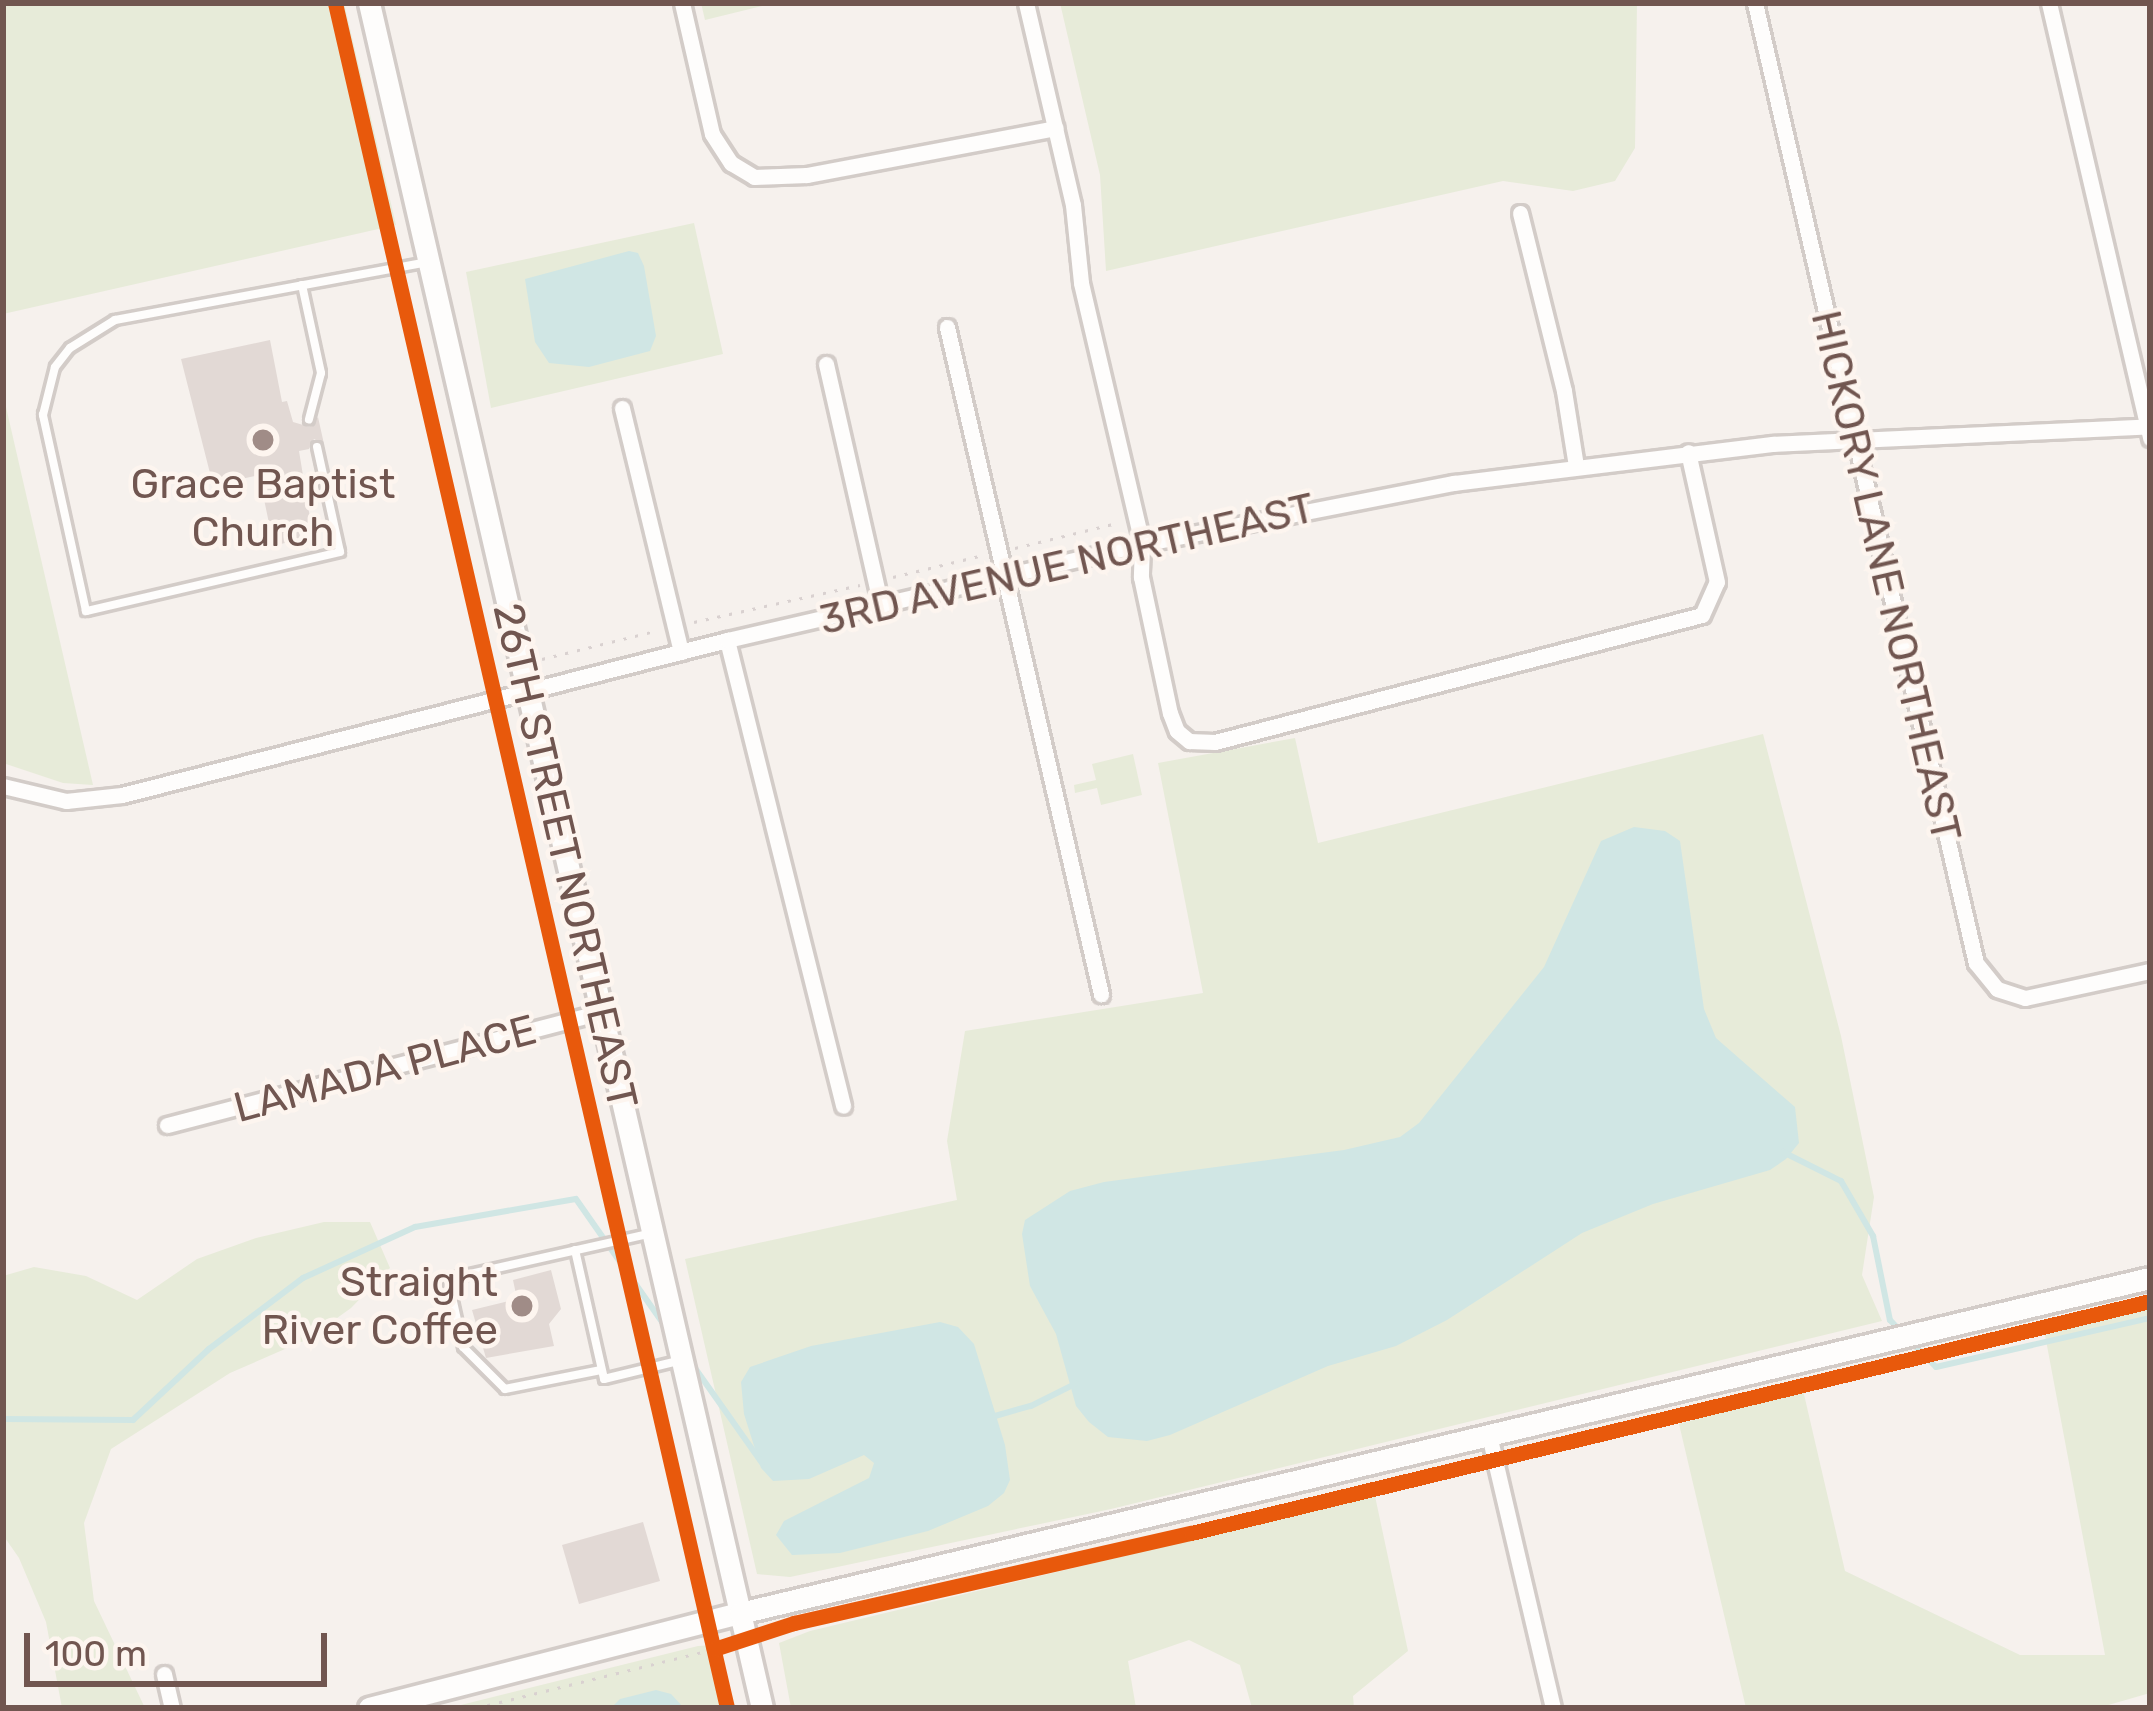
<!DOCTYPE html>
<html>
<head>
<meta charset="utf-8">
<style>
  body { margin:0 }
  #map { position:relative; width:2153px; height:1711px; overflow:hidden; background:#f6f1ed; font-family:Rubik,sans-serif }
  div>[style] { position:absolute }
  .green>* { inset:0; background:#e7ebd9 }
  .water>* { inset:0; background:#d0e6e4 }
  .stream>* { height:6px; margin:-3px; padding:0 3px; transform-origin:3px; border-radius:3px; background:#d0e6e4 }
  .building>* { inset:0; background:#e2d9d5 }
  .path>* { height:3px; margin-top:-1.5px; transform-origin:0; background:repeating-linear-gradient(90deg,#d9d1d0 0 3px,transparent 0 12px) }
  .roads { filter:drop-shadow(3px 0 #d3ccc8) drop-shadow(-3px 0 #d3ccc8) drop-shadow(0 3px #d3ccc8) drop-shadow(0 -3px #d3ccc8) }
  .lane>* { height:8px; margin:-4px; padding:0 4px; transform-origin:4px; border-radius:4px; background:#fefdfc }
  .street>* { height:15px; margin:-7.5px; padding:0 7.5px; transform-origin:7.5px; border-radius:7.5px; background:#fefdfc }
  .secondary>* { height:21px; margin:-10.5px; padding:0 10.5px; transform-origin:10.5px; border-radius:10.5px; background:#fefdfc }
  .cycleway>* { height:15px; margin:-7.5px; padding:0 7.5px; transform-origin:7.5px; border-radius:7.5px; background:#e8590c }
  .dots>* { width:33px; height:33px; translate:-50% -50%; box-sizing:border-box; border:6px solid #fdf5ef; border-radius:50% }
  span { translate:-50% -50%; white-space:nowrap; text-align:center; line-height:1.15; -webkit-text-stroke:9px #fdf5ef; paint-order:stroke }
  .poi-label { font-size:42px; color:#715650 }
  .right { translate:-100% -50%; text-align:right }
  .street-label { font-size:42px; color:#715650 }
  .frame { position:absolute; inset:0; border:6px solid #715650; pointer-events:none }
  .scale { position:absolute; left:24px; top:1633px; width:303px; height:54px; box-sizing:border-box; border:6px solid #715650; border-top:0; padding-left:15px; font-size:36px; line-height:42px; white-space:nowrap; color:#715650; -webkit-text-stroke:9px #fdf5ef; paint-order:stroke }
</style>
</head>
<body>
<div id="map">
  <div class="green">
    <div style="clip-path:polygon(3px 3px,344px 3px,396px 225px,3px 314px)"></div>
    <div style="clip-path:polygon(701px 3px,774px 3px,705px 20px)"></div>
    <div style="clip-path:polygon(1060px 3px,1637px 3px,1635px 148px,1615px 181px,1573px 191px,1503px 181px,1106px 271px,1100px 175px)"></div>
    <div style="clip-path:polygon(694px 223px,723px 354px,491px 408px,466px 272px)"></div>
    <div style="clip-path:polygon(3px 395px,3px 394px,93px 785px,63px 783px,3px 763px)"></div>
    <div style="clip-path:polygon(1763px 734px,1841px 1036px,1874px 1197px,1862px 1275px,1882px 1321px,1111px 1509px,790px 1577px,757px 1574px,685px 1259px,957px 1200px,947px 1141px,965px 1031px,1203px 993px,1158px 763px,1295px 738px,1318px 843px)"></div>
    <div style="clip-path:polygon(1133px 754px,1142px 795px,1101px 805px,1097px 788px,1075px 793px,1074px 785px,1096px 780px,1092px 764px)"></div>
    <div style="clip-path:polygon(324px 1222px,370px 1222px,390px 1268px,351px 1308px,308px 1339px,230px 1373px,111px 1449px,84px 1523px,94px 1601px,145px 1708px,62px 1708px,46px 1622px,19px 1558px,3px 1535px,3px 1276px,34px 1267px,86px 1276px,137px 1300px,197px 1259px,256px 1238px)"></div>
    <div style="clip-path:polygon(2150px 1305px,2150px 1693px,2098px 1708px,1746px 1708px,1679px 1424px,1803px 1390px,1845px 1571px,2020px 1655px,2105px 1655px,2045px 1335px)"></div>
    <div style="clip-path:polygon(1375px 1496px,1408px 1651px,1353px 1696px,1354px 1708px,1252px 1708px,1240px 1665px,1189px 1640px,1128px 1661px,1136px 1708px,791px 1708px,779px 1643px,810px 1631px)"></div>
    <div style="clip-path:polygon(716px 1645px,736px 1708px,449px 1708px,698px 1646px)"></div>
  </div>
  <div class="water">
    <div style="clip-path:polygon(629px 251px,638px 253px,644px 266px,656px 336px,650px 351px,589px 367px,549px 363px,535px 342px,525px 279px)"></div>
    <div style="clip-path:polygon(1634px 827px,1665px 831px,1680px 841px,1704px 1009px,1716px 1038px,1795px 1107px,1799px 1143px,1786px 1159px,1770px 1170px,1653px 1204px,1582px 1233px,1447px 1320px,1396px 1346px,1328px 1366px,1170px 1435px,1147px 1441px,1108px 1437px,1089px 1422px,1076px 1406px,1056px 1334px,1030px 1286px,1022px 1234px,1025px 1220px,1070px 1191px,1104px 1182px,1344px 1150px,1400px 1137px,1419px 1123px,1544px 967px,1601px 841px)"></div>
    <div style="clip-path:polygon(940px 1322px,958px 1327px,974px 1344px,1005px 1445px,1010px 1480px,1004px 1493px,988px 1506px,928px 1531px,840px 1553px,792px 1555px,776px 1535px,784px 1521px,869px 1478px,874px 1463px,864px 1455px,809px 1479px,773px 1481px,761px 1468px,744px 1414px,741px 1382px,750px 1367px,811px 1346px)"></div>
    <div style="clip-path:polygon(656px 1690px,671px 1694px,684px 1708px,611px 1708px,620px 1699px)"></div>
  </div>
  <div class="stream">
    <div style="left:1783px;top:1152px;width:65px;rotate:26.6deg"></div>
    <div style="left:1841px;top:1181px;width:64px;rotate:59.8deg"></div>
    <div style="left:1873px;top:1236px;width:86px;rotate:78.6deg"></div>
    <div style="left:1890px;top:1320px;width:18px;rotate:47deg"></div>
    <div style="left:1911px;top:1342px;width:35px;rotate:45deg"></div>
    <div style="left:1936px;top:1367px;width:220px;rotate:-12.9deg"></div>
    <div style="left:690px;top:1361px;width:125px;rotate:54.8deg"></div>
    <div style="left:995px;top:1416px;width:37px;rotate:-16deg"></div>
    <div style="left:1031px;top:1406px;width:51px;rotate:-26.6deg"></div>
    <div style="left:3px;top:1419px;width:130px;rotate:0.4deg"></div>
    <div style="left:133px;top:1420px;width:104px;rotate:-43.1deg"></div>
    <div style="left:209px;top:1349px;width:118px;rotate:-37.1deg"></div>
    <div style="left:303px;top:1278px;width:123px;rotate:-24.5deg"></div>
    <div style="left:415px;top:1227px;width:163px;rotate:-9.9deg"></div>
    <div style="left:576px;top:1199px;width:155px;rotate:55deg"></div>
  </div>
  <div class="building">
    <div style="clip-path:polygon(270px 340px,282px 402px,287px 401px,293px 422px,310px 427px,318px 417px,324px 444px,314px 439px,309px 449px,299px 451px,311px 524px,299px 527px,300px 539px,281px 544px,277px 532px,271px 533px,259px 475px,213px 485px,181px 359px)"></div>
    <div style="clip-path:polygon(551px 1270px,561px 1309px,549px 1324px,554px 1346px,486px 1358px,472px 1310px,517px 1299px,513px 1280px)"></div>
    <div style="clip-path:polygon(643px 1522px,660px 1581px,579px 1604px,562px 1545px)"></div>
  </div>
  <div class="path">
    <div style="left:1015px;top:548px;width:105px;rotate:-13.8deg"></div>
    <div style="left:893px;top:577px;width:93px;rotate:-13.7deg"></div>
    <div style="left:694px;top:622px;width:170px;rotate:-12.6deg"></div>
    <div style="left:542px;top:659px;width:116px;rotate:-13.9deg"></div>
    <div style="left:476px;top:1708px;width:245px;rotate:-13.9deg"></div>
  </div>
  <div class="roads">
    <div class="lane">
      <div style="left:302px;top:285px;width:90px;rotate:77.8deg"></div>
      <div style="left:321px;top:373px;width:48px;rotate:104.6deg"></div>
      <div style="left:317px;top:447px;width:107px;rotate:77.6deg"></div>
      <div style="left:340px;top:552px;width:261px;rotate:166.9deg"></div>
      <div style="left:86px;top:611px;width:201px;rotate:-102.4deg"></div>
      <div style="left:43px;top:415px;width:49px;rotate:-76deg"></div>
      <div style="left:55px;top:367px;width:24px;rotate:-52deg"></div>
      <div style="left:70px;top:348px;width:53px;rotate:-31.9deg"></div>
      <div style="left:115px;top:320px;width:317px;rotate:-10.5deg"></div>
      <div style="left:575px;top:1250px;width:132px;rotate:77.3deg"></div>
      <div style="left:604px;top:1379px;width:76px;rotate:-13.7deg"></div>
      <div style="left:601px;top:1370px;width:98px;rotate:168.8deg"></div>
      <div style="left:505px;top:1389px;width:59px;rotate:-135deg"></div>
      <div style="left:463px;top:1347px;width:70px;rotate:-102.4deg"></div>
      <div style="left:448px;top:1279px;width:209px;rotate:-12.7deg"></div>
    </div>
    <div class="street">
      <div style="left:682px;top:3px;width:134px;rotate:77.1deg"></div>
      <div style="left:712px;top:134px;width:35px;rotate:57deg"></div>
      <div style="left:731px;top:163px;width:27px;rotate:31deg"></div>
      <div style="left:754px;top:177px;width:53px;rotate:-2.2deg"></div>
      <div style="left:807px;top:175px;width:253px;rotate:-10.7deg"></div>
      <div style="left:1026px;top:3px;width:207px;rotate:76.9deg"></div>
      <div style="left:1073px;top:205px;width:78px;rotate:84.1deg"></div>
      <div style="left:1081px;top:283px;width:268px;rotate:76.8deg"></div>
      <div style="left:1142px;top:544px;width:33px;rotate:92deg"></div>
      <div style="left:1141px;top:577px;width:139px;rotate:78deg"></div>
      <div style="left:1170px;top:713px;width:19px;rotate:69deg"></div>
      <div style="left:1177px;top:731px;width:16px;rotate:40deg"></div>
      <div style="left:1189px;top:741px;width:26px;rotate:2deg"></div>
      <div style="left:1215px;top:742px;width:503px;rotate:-14.62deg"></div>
      <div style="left:1702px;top:615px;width:36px;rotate:-66deg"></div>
      <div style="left:1717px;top:582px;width:133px;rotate:-102.6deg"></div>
      <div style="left:1755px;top:3px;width:985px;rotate:77.04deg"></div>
      <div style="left:1976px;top:963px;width:33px;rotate:51deg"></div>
      <div style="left:1997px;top:989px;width:29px;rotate:18deg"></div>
      <div style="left:2025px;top:998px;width:128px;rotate:-12.2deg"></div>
      <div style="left:2049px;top:3px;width:447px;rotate:76.9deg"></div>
      <div style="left:1520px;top:213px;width:183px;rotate:76.1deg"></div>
      <div style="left:1564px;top:391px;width:76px;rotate:80.9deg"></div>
      <div style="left:947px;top:327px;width:685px;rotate:77deg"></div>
      <div style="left:826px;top:364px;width:249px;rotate:77.2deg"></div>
      <div style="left:622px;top:408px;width:251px;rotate:76.4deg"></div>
      <div style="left:727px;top:640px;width:480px;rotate:76deg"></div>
      <div style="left:3px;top:786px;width:65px;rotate:13.4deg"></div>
      <div style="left:66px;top:801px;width:56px;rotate:-6.1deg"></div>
      <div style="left:122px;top:795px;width:625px;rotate:-14.37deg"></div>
      <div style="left:727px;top:640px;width:426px;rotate:-13deg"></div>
      <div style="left:1142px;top:544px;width:318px;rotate:-11.1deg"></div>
      <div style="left:1454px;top:483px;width:321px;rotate:-7deg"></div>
      <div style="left:1773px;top:444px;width:377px;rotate:-2.7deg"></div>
      <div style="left:167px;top:1125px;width:449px;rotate:-14.6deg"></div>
      <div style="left:1489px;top:1435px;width:280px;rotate:76.8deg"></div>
      <div style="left:164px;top:1674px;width:35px;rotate:77deg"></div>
    </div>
    <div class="secondary">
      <div style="left:369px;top:3px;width:1750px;rotate:77.02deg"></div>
      <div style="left:369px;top:1708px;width:383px;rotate:-14.4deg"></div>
      <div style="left:740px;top:1613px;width:1449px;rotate:-13.37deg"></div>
    </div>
  </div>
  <div class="cycleway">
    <div style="left:335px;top:3px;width:1749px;rotate:77.05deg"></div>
    <div style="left:714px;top:1649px;width:84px;rotate:-18deg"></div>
    <div style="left:794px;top:1623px;width:407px;rotate:-12.8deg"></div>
    <div style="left:1191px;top:1533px;width:987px;rotate:-13.6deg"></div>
  </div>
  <div class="dots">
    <div style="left:263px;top:440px;background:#a08c87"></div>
    <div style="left:522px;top:1306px;background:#a08c87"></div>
  </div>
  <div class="poi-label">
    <span style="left:263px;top:508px">Grace Baptist<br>Church</span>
    <span class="right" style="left:498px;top:1306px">Straight<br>River Coffee</span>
  </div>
  <div class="street-label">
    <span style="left:1067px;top:564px;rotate:-13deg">3RD AVENUE NORTHEAST</span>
    <span style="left:1886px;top:576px;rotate:77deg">HICKORY LANE NORTHEAST</span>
    <span style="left:565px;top:856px;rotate:77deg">26TH STREET NORTHEAST</span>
    <span style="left:385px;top:1069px;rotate:-15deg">LAMADA PLACE</span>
  </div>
  <div class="frame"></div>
  <div class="scale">100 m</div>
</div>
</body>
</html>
